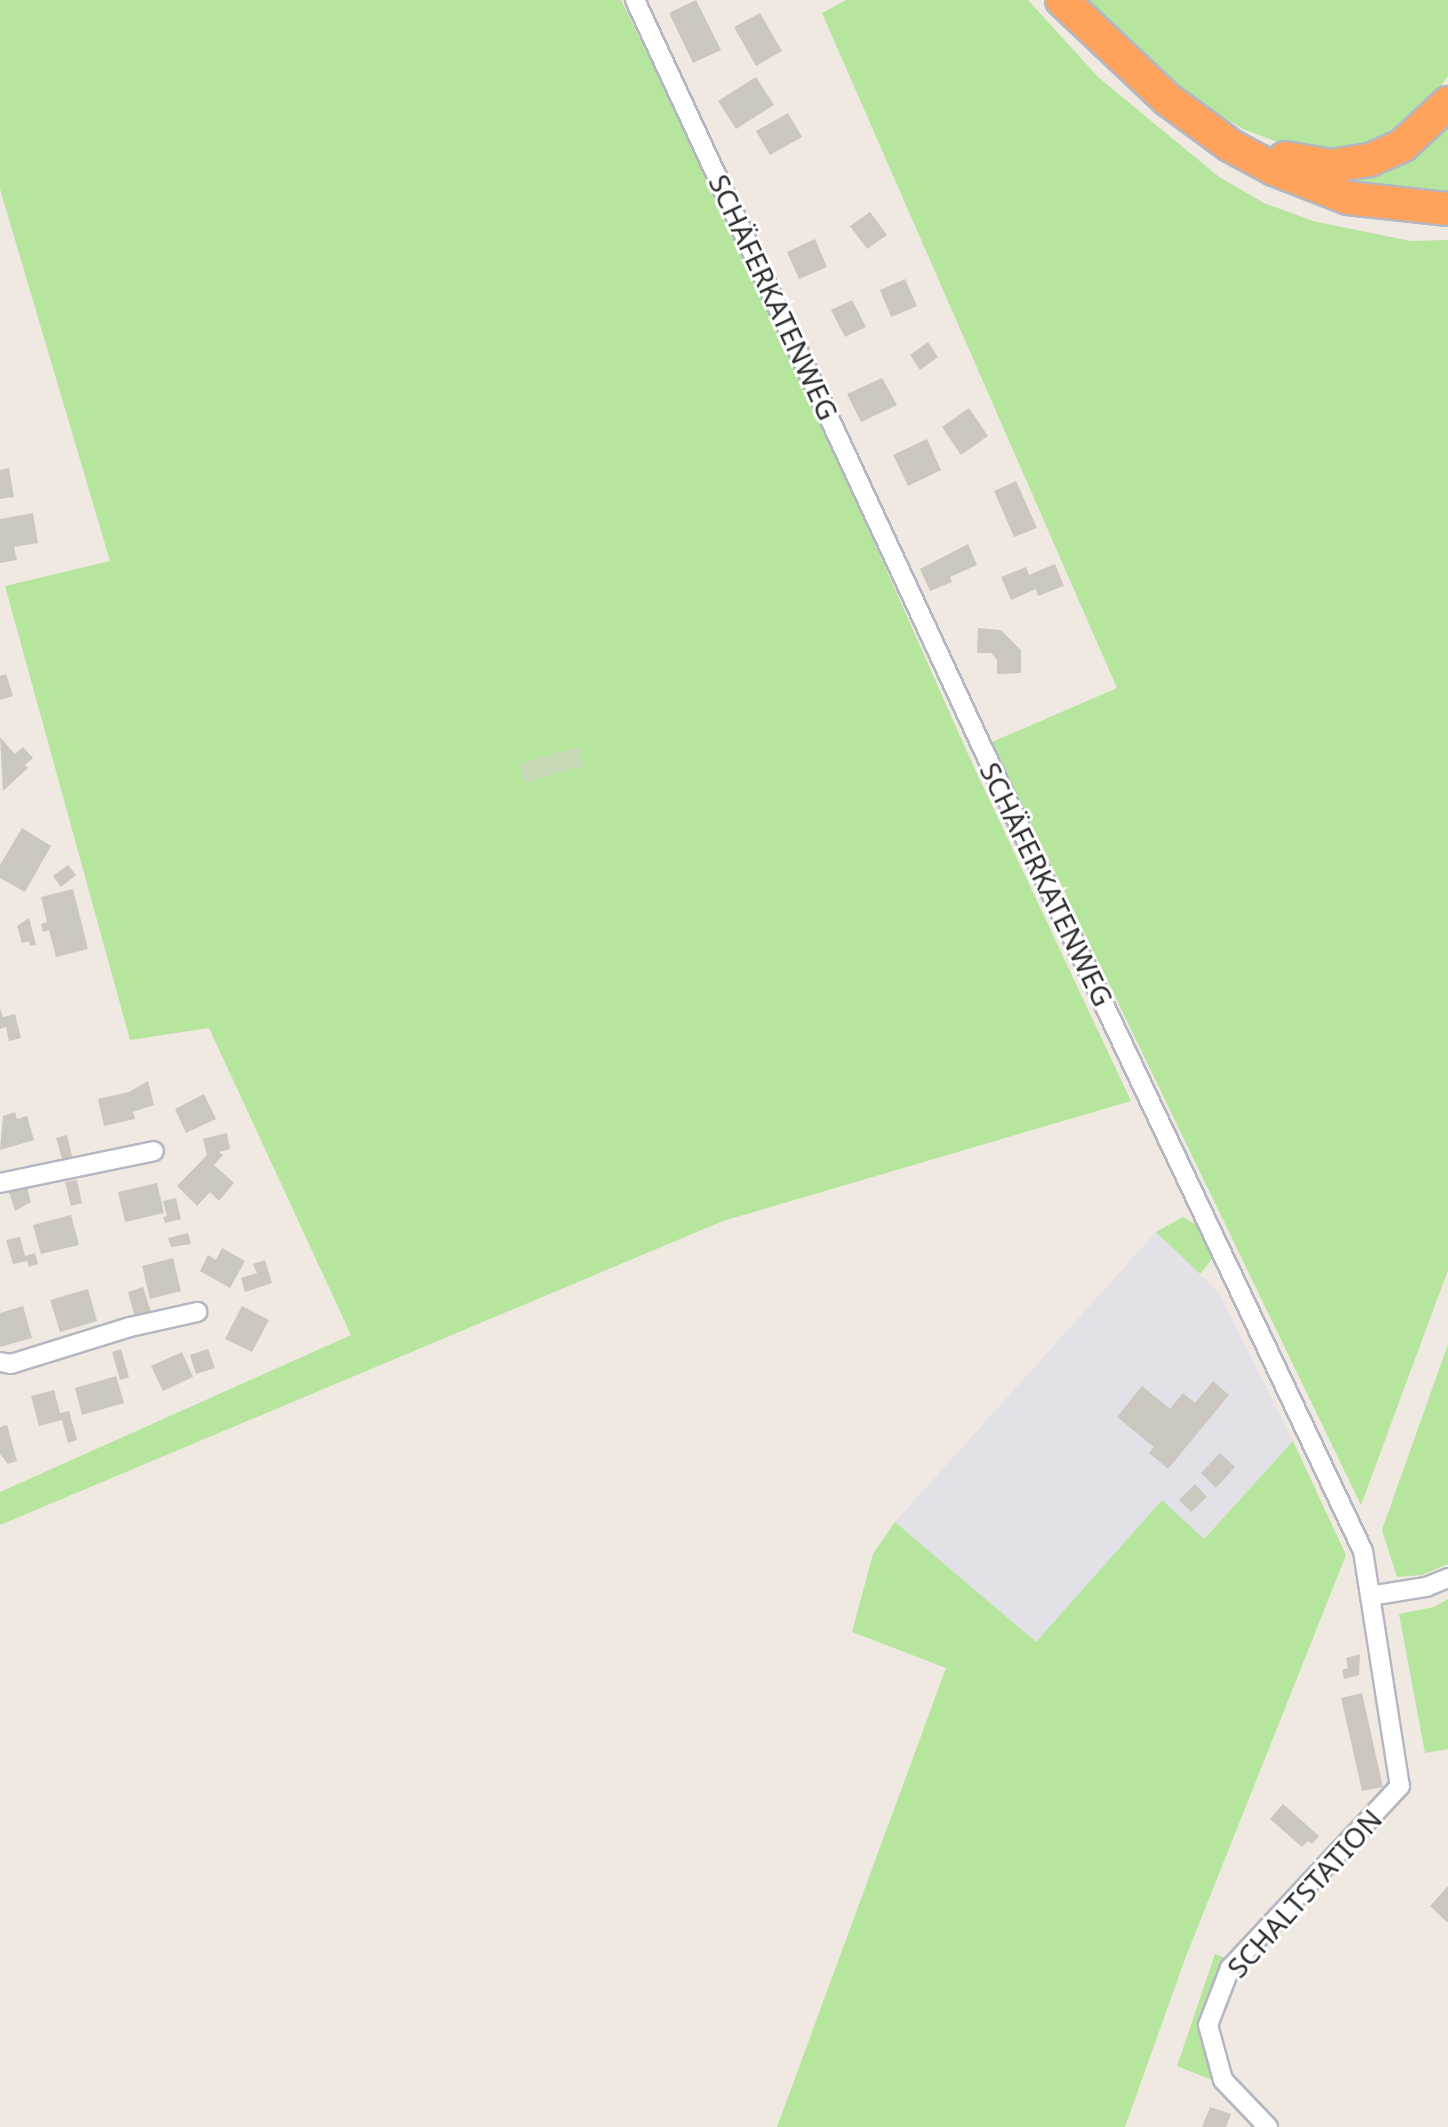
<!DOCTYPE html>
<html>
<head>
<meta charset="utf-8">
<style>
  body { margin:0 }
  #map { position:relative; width:1448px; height:2127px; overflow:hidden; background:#efe9e1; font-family:"Noto Sans",sans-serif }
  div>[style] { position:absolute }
  .industrial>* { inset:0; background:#e3e1e8 }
  .green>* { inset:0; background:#b6e59e }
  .cemetery>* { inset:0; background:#c8d9b8 }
  .building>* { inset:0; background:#cbc7bf }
  .roads { filter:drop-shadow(2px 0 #b4b7c1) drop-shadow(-2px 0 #b4b7c1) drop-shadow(0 2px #b4b7c1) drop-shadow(0 -2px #b4b7c1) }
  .street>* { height:18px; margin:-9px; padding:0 9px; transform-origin:9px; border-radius:9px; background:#fff }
  .highway>* { height:32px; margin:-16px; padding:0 16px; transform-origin:16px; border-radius:16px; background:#ffa35c }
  span { translate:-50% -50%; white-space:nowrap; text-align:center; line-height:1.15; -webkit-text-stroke:6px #fff; paint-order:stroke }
  .street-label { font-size:28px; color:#2e2e2e }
</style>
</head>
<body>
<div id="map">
  <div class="industrial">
    <div style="clip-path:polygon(1156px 1232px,1219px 1293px,1293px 1441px,1203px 1539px,1162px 1501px,1036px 1643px,895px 1522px)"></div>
  </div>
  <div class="green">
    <div style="clip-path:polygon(0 0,621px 0,762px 289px,967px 752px,1131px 1101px,723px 1221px,0 1525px,0 1492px,351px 1335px,209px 1028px,130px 1040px,5px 586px,110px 561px,0 189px)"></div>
    <div style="clip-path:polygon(846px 0,1028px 0,1098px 77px,1219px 177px,1264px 203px,1313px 221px,1410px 241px,1448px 240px,1448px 1270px,1361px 1505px,992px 742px,1117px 688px,822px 13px)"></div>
    <div style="clip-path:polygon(1088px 0,1448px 0,1448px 76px,1420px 115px,1387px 136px,1355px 147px,1321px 151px,1280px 143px,1243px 129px,1202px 104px,1125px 40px)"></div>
    <div style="clip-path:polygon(1448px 122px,1448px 202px,1306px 178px)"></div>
    <div style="clip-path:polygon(1183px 1217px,1203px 1229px,1212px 1259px,1200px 1274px,1156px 1232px)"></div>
    <div style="clip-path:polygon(1448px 1344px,1448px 1564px,1422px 1575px,1397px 1577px,1382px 1530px)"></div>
    <div style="clip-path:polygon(1293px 1441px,1346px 1555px,1185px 1959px,1125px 2127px,777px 2127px,946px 1668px,852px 1632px,873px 1554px,895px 1522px,1036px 1642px,1162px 1500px,1204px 1539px)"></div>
    <div style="clip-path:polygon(1448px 1599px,1448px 1749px,1425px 1753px,1399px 1614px,1434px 1607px)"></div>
    <div style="clip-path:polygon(1215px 1954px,1228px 1959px,1208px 2015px,1217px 2082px,1177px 2066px)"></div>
  </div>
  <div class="cemetery">
    <div style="clip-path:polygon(578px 747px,584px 766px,524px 783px,519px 764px)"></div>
  </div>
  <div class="building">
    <div style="clip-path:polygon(696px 0,721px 50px,693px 63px,669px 13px)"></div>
    <div style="clip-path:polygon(760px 13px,782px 51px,756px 66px,734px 27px)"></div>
    <div style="clip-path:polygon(756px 77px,774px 105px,736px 129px,718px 101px)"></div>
    <div style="clip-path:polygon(788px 113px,802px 137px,770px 155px,756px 131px)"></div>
    <div style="clip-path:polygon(870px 212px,887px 235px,867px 249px,850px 226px)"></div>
    <div style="clip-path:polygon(815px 239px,827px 267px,799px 279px,787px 252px)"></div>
    <div style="clip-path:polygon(905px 279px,917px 306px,891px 317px,880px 290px)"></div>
    <div style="clip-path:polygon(852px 300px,866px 327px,845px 337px,831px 310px)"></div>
    <div style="clip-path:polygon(928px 342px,938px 357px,920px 370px,910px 355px)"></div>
    <div style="clip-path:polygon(882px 378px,897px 405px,861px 422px,847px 394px)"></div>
    <div style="clip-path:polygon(969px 408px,988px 436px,961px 455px,942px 427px)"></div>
    <div style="clip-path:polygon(927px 439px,941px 470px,908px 486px,893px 455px)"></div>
    <div style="clip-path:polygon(9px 468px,14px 497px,0 499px,0 470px)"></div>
    <div style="clip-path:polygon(1016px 481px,1037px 528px,1014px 537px,994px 491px)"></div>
    <div style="clip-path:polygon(33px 513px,38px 543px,14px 547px,17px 560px,0 563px,0 519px)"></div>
    <div style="clip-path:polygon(968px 544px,977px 565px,950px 577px,952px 582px,930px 591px,920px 569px)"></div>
    <div style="clip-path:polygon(1055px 564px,1064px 586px,1038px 596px,1036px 589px,1011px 600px,1001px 577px,1026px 567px,1029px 575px)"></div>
    <div style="clip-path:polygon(978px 628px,1001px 630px,1021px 650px,1021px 673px,997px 674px,997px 660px,991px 653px,977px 653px)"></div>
    <div style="clip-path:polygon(6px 674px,13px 696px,0 700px,0 676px)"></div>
    <div style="clip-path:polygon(0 737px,15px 754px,23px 747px,33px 758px,25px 765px,28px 768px,3px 791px)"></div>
    <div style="clip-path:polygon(22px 828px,51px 846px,25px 892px,0 878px,0 865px)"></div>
    <div style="clip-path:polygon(68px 865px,76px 875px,61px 887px,53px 876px)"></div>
    <div style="clip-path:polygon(73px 889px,88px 949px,56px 957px,49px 930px,43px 932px,41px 924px,47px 922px,41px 897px)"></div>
    <div style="clip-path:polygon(29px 918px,36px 945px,30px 946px,29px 941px,22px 943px,17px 926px)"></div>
    <div style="clip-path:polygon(0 1008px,3px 1017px,15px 1014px,21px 1038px,9px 1041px,6px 1027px,0 1029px)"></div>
    <div style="clip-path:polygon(148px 1081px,154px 1105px,133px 1112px,135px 1119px,104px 1126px,98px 1099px,129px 1092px)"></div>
    <div style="clip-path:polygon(204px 1094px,216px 1119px,186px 1133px,175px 1109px)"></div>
    <div style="clip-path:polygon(15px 1112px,17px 1119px,27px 1116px,34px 1140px,0 1150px,3px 1116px)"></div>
    <div style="clip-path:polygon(227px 1133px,230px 1149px,219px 1152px,223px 1155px,214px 1165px,234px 1183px,219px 1201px,210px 1192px,197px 1206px,177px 1186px,207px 1155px,203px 1139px)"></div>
    <div style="clip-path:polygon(67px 1135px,73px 1160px,63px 1162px,56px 1138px)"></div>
    <div style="clip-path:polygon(77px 1180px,82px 1203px,71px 1206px,65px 1182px)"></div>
    <div style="clip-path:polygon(157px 1183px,164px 1213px,125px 1222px,118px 1192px)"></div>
    <div style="clip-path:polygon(26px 1184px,31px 1202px,15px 1211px,8px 1189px)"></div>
    <div style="clip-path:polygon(176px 1198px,181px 1219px,165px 1223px,163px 1217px,167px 1216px,163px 1201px)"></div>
    <div style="clip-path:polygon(71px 1215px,79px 1245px,41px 1254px,33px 1225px)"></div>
    <div style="clip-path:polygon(188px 1233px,191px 1244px,171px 1247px,168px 1238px)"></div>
    <div style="clip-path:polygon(20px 1237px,25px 1256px,35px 1253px,38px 1264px,29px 1267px,27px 1261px,13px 1264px,6px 1240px)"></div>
    <div style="clip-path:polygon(222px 1248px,245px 1261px,230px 1288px,200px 1271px,208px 1255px,216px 1260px)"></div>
    <div style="clip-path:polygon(173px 1258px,181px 1291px,150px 1299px,142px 1266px)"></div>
    <div style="clip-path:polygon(265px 1260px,272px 1283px,245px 1292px,241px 1278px,257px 1273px,253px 1264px)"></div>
    <div style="clip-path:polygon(143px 1287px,151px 1312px,135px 1317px,128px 1292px)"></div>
    <div style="clip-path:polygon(88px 1289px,97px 1321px,60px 1332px,50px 1300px)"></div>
    <div style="clip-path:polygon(23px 1306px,32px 1338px,0 1347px,0 1313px)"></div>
    <div style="clip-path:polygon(242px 1306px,269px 1320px,252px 1352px,225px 1339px)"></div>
    <div style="clip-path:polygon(121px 1349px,129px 1377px,120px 1380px,112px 1352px)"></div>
    <div style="clip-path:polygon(208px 1349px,215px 1368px,196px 1374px,190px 1355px)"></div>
    <div style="clip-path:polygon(182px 1352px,193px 1377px,163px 1391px,151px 1366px)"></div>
    <div style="clip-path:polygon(116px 1376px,124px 1403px,82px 1415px,75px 1388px)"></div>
    <div style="clip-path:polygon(1213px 1381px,1229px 1395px,1168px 1469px,1149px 1453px,1154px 1447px,1117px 1417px,1142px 1386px,1170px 1409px,1183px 1393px,1195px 1403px)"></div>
    <div style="clip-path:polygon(54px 1390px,60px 1413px,69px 1411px,77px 1440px,68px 1443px,62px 1420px,39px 1426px,31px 1396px)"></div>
    <div style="clip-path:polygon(7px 1425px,17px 1461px,8px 1464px,0 1454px,0 1427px)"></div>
    <div style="clip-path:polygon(1220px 1453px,1235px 1467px,1216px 1488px,1201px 1473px)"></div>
    <div style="clip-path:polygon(1195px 1484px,1207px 1497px,1191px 1512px,1179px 1500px)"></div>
    <div style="clip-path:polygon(1360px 1654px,1359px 1675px,1344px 1679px,1342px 1670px,1348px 1668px,1346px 1658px)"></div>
    <div style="clip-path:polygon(1362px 1693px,1383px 1787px,1362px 1791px,1341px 1698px)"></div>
    <div style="clip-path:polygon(1283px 1804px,1319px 1836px,1312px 1844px,1308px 1841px,1302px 1847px,1270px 1819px)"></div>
    <div style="clip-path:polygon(1448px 1886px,1448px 1923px,1430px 1906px)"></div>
    <div style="clip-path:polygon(1210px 2107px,1231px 2114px,1226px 2127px,1202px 2127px)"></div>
  </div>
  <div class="roads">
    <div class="street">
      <div style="left:635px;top:0;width:826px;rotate:65.08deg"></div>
      <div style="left:983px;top:749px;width:887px;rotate:64.65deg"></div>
      <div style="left:1363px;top:1551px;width:238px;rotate:81.1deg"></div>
      <div style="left:1400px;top:1786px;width:249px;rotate:133deg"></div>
      <div style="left:1230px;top:1968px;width:61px;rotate:111.1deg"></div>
      <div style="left:1208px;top:2025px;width:57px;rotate:74.7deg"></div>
      <div style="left:1223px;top:2080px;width:65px;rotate:46.2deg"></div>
      <div style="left:0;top:1183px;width:157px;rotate:-11.7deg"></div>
      <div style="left:0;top:1362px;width:11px;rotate:10deg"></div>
      <div style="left:11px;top:1364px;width:125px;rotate:-17.3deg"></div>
      <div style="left:130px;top:1327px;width:69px;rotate:-12.6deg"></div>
      <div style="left:1370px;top:1596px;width:57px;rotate:-9.1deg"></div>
      <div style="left:1426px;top:1587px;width:24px;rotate:-22deg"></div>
    </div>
    <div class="highway">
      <div style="left:1062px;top:0;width:144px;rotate:43.3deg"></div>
      <div style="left:1167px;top:99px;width:79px;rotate:36.3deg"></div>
      <div style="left:1231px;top:146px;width:49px;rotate:28.1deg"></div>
      <div style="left:1274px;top:169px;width:79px;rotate:21.4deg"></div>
      <div style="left:1348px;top:198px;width:101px;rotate:6.3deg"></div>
      <div style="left:1285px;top:158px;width:47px;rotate:9.9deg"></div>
      <div style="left:1331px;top:166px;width:39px;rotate:-9deg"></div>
      <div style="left:1370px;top:160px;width:36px;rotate:-24deg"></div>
      <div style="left:1403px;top:145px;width:62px;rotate:-43deg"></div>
    </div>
  </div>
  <div class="street-label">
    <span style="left:774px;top:297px;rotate:65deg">SCHÄFERKATENWEG</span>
    <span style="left:1047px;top:884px;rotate:64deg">SCHÄFERKATENWEG</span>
    <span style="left:1304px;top:1893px;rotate:-48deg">SCHALTSTATION</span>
  </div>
</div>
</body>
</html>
